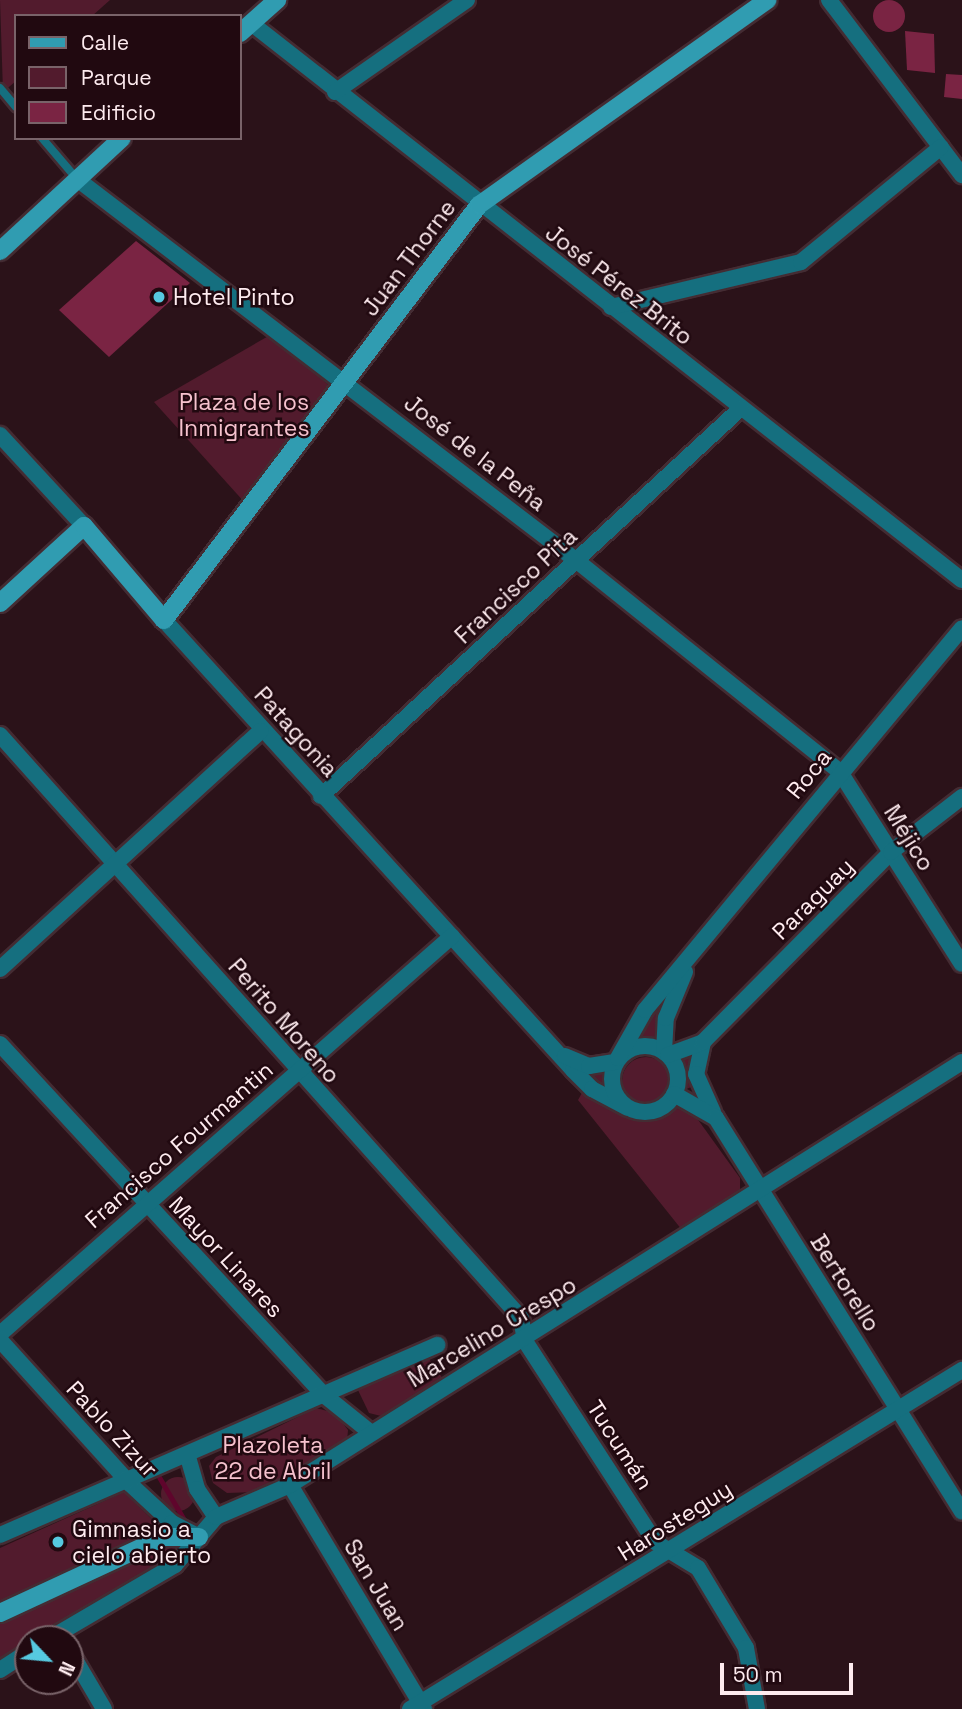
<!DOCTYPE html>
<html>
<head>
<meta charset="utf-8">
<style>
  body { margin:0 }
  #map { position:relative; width:962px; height:1709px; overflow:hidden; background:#2b1219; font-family:"Space Grotesk",sans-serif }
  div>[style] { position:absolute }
  .green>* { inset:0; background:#521b2d }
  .round { border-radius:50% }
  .stream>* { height:5px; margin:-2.5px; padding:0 2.5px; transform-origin:2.5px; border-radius:2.5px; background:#5f052c }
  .building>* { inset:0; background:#7a2443 }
  .roads { filter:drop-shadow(2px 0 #442c33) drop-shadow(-2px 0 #442c33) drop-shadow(0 2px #442c33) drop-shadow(0 -2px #442c33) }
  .lane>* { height:8px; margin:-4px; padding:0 4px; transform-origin:4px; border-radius:4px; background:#156f7f }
  .street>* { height:16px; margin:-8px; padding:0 8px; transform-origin:8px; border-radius:8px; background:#156f7f }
  .street>.ring { margin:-8px; padding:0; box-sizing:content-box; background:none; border:16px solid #156f7f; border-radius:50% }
  .secondary>* { height:18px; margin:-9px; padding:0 9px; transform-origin:9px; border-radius:9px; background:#309cb1 }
  .dots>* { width:19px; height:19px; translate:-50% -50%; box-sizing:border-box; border:4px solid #210910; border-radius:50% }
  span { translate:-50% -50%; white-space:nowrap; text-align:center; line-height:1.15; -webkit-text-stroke:5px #210910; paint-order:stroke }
  .street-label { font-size:23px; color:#feebef }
  .poi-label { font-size:23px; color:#feebef }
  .left { translate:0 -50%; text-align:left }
  .park-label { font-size:23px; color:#f6c2ce }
  .legend { position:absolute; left:14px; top:14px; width:228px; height:126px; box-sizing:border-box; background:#210910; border:2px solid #796369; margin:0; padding:9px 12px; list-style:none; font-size:21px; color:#feebef }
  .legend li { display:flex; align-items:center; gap:14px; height:35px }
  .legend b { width:35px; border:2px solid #796369 }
  .north { position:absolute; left:14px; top:1625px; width:70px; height:70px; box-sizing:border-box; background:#210910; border:2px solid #796369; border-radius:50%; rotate:116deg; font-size:19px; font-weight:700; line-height:28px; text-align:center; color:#feebef }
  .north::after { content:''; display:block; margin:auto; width:24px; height:32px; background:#56c9e0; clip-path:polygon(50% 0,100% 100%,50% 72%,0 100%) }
  .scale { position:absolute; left:720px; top:1663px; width:133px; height:32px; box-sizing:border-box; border:4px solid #feebef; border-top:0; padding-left:9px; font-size:21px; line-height:24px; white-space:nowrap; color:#feebef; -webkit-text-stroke:5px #210910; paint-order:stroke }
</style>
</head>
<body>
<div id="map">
  <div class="green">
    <div style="clip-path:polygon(0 0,110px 0,92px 16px,16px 16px,16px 81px,3px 92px)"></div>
    <div style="clip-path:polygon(272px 334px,333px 389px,246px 504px,154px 402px)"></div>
    <div style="clip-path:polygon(672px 986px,660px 1044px,629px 1045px)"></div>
    <div style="clip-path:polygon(695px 1051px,694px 1086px,681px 1091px,678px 1057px)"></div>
    <div class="round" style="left:622px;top:1057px;width:48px;height:48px"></div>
    <div style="clip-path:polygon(608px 1070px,608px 1090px,581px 1072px)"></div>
    <div style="clip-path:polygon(583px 1091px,638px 1117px,673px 1106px,691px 1110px,740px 1178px,740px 1192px,682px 1230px,578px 1100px)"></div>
    <div style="clip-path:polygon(427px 1356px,443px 1379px,385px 1417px,369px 1413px,357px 1388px)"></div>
    <div style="clip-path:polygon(316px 1408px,335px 1413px,348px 1430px,347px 1441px,259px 1492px,227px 1493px,213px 1483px,209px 1466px,216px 1457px)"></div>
    <div class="round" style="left:161px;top:1477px;width:34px;height:34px"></div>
    <div style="clip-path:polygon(124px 1492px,162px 1529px,0 1605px,0 1548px)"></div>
    <div style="clip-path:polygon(167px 1545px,176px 1549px,171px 1559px,39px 1639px,28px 1639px,28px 1646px,0 1663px,0 1621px)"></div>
  </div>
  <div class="stream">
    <div style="left:159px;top:1477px;width:53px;rotate:59.6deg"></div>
  </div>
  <div class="building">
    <div class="round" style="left:873px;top:0;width:32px;height:32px"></div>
    <div style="clip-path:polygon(905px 31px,934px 34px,935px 73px,907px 70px)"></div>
    <div style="clip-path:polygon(946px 74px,962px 75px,962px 99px,944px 97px)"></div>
    <div style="clip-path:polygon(136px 241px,190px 283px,109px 357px,59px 310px)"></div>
  </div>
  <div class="roads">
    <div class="lane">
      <div style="left:0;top:88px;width:25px;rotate:50deg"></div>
      <div style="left:42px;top:138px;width:54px;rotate:49.5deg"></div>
    </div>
    <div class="street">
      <div style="left:829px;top:0;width:220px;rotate:52.8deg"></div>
      <div style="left:251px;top:23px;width:903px;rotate:38.08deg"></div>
      <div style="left:335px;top:92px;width:161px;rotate:-34.9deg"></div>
      <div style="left:77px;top:179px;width:629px;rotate:37.38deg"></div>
      <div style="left:577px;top:561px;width:337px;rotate:38.7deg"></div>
      <div style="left:840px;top:772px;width:227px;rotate:57.6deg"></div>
      <div style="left:611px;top:307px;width:195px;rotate:-13.3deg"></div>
      <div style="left:801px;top:262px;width:181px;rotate:-39.4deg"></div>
      <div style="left:0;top:435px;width:124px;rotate:47.3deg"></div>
      <div style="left:164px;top:620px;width:608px;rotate:47.73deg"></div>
      <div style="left:573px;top:1070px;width:27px;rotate:45deg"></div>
      <div style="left:592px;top:1089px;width:40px;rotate:28deg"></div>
      <div style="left:0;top:735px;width:782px;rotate:48.21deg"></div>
      <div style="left:521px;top:1318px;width:23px;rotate:80deg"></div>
      <div style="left:525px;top:1341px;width:239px;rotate:57.1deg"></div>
      <div style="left:655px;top:1542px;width:50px;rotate:31.2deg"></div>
      <div style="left:698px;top:1568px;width:93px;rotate:59deg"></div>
      <div style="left:746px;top:1648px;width:62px;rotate:79.8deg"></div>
      <div style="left:321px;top:796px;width:572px;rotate:-42.73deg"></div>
      <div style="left:0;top:969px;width:353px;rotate:-42.4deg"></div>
      <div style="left:703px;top:1042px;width:33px;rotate:102deg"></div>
      <div style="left:696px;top:1074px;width:42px;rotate:65.9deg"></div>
      <div style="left:0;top:1044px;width:478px;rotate:47.3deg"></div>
      <div style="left:324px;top:1395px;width:59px;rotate:38.8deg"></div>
      <div class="ring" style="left:612px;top:1046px;width:50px;height:50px"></div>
      <div style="left:664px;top:1052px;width:34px;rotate:-87deg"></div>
      <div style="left:666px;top:1018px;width:50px;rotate:-67.6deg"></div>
      <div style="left:668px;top:1055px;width:37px;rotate:-20deg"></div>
      <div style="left:703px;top:1042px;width:267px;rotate:-45.3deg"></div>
      <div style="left:891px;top:852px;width:90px;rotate:-37.8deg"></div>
      <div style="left:565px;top:1056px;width:26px;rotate:23deg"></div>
      <div style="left:589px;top:1066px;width:26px;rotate:-9deg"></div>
      <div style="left:618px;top:1058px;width:55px;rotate:-60.6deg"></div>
      <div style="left:645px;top:1010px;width:496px;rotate:-50.3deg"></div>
      <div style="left:674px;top:1094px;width:48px;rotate:29.7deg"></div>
      <div style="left:716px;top:1118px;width:464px;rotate:58deg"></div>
      <div style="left:0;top:1334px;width:602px;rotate:-41.36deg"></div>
      <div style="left:0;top:1340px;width:193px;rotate:47.9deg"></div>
      <div style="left:129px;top:1483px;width:59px;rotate:42.9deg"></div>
      <div style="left:172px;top:1523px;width:30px;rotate:27deg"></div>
      <div style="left:188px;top:1457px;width:33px;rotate:74deg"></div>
      <div style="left:197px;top:1489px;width:34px;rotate:56deg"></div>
      <div style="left:290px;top:1485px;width:261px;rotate:59.1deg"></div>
      <div style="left:0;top:1535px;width:477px;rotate:-23.5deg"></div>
      <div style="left:49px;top:1639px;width:146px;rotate:-30.4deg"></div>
      <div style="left:175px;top:1565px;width:63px;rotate:-49.5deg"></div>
      <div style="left:216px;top:1517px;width:81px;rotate:-23.4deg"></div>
      <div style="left:290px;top:1485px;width:794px;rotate:-32.19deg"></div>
      <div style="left:70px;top:1651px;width:67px;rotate:59.6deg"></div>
      <div style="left:0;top:1670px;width:33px;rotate:-33deg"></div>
      <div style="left:410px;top:1709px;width:648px;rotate:-31.56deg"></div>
    </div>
    <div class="secondary">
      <div style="left:240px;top:33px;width:50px;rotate:-41.7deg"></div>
      <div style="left:0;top:251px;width:166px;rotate:-42.8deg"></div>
      <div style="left:0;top:603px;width:114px;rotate:-42.5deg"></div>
      <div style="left:84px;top:526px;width:123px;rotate:49.6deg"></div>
      <div style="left:164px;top:620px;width:521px;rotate:-52.8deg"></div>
      <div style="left:479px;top:205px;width:354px;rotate:-35.4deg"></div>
      <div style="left:0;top:1613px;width:181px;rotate:-24.9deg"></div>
      <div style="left:164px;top:1537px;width:35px"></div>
    </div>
  </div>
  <div class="dots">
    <div style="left:159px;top:297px;background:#56c9e0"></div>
    <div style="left:58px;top:1542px;background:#56c9e0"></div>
  </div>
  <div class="street-label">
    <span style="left:409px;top:258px;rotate:-53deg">Juan Thorne</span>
    <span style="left:619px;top:285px;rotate:38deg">José Pérez Brito</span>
    <span style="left:475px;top:453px;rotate:38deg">José de la Peña</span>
    <span style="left:516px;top:586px;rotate:-43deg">Francisco Pita</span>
    <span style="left:296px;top:732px;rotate:48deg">Patagonia</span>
    <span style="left:809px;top:774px;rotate:-51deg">Roca</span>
    <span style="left:909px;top:838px;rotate:58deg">Méjico</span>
    <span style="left:813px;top:899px;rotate:-45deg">Paraguay</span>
    <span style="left:284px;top:1021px;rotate:49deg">Perito Moreno</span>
    <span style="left:179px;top:1145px;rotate:-41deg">Francisco Fourmantin</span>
    <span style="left:226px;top:1257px;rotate:47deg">Mayor Linares</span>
    <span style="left:845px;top:1283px;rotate:58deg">Bertorello</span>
    <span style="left:492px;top:1332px;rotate:-31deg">Marcelino Crespo</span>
    <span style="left:112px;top:1429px;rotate:47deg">Pablo Zizur</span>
    <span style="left:620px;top:1445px;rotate:57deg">Tucumán</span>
    <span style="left:675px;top:1521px;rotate:-32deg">Harosteguy</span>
    <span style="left:376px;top:1585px;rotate:59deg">San Juan</span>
  </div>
  <div class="poi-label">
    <span class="left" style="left:173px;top:297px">Hotel Pinto</span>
    <span class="left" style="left:72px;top:1542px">Gimnasio a<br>cielo abierto</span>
  </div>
  <div class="park-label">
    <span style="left:244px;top:415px">Plaza de los<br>Inmigrantes</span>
    <span style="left:273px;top:1458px">Plazoleta<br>22 de Abril</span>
  </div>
  <ul class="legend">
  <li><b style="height:9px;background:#309cb1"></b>Calle</li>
  <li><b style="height:19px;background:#521b2d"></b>Parque</li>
  <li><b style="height:19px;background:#7a2443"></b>Edificio</li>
  </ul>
  <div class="north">N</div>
  <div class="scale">50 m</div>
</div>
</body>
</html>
